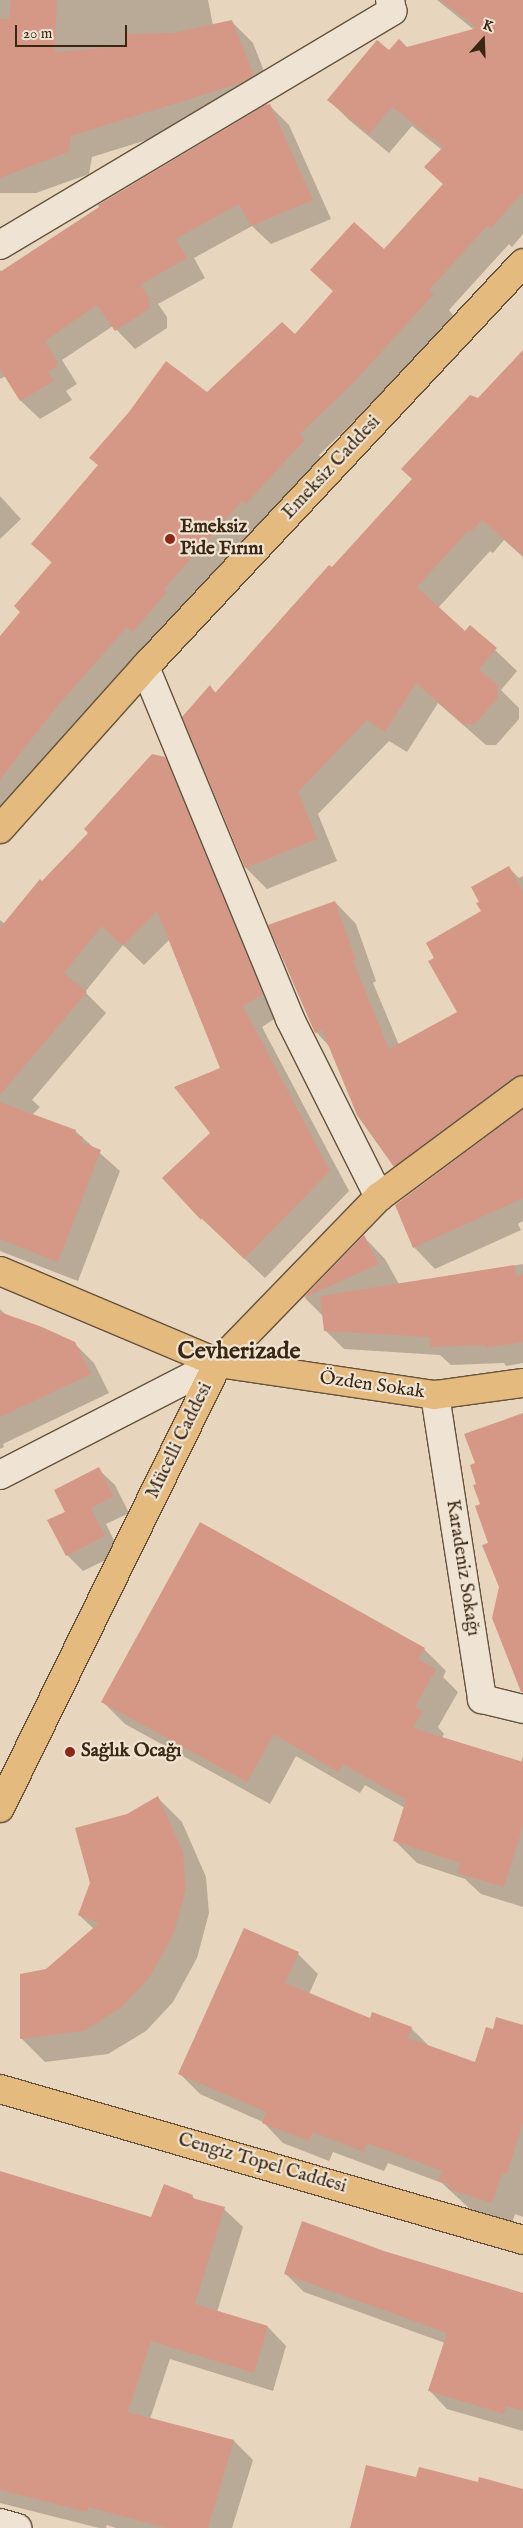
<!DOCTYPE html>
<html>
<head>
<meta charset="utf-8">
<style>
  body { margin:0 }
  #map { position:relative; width:523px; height:2528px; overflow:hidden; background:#e7d5bd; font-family:"IM FELL English",serif }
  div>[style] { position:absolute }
  .shadow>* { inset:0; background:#0003 }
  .building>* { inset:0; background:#d59887 }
  .roads { filter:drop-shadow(1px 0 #65523c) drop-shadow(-1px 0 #65523c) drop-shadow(0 1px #65523c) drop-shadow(0 -1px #65523c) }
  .minor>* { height:28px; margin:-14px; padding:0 14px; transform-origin:14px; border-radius:14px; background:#efe4d4 }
  .major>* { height:28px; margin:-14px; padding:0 14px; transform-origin:14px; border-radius:14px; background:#e4ba7e }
  .dots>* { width:14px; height:14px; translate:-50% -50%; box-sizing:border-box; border:2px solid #efe4d4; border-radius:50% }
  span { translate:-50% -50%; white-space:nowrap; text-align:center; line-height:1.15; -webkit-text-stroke:4.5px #efe4d4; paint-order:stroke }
  .street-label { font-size:19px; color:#3a2611 }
  .poi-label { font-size:19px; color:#3a2611; font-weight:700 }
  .left { translate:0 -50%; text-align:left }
  .district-label { font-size:24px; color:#3a2611; font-weight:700 }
  .north { position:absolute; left:458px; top:15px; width:50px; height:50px; -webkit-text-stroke:4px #efe4d4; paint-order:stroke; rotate:20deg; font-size:14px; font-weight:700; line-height:20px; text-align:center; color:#3a2611 }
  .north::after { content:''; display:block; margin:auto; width:18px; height:22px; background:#3a2611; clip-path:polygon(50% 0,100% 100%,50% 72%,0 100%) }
  .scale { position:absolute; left:15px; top:25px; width:112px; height:22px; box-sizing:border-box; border:2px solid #3a2611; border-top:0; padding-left:6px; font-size:15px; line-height:18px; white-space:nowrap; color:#3a2611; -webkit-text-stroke:4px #efe4d4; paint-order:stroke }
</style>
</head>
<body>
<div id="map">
  <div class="shadow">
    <div style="clip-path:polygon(0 0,208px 0,213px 26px,232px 22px,253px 43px,274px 97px,263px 104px,92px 157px,89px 174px,36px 193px,0 193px)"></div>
    <div style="clip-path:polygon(437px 0,504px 0,483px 37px)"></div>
    <div style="clip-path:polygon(523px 39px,523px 234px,512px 247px,509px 244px,449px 310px,453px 315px,374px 402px,319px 455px,324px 461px,266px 524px,262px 520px,183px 610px,0 826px,0 638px,22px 612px,52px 563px,33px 544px,207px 394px,295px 336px,334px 292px,312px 270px,384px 250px,444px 185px,442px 150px,412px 126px,389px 153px,349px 120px,329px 100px,389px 52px,407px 48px)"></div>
    <div style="clip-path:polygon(270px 106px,289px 125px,331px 219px,271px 244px,252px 226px,194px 258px,205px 278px,158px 304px,167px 317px,167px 328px,135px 349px,113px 326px,62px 360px,77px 384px,66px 391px,72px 400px,40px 419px,21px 401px,6px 376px,0 379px,0 270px,2px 272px)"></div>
    <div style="clip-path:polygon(523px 352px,523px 557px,504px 540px,493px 553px,490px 551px,438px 608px,465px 632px,470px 626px,517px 671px,501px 690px,519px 708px,519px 719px,496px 745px,486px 745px,438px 703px,407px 752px,389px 741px,318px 814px,337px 861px,267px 889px,246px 868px,210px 687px,216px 693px,332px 569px,413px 480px,479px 400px)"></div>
    <div style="clip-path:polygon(0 496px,21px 519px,0 539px)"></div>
    <div style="clip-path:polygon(165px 758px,185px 779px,282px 1014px,262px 1027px,349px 1191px,265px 1278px,202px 1219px,221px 1068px,170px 939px,144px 965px,123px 945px,85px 992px,106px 1013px,32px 1100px,40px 1107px,32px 1115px,75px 1131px,120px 1171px,78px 1281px,0 1251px,0 920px,5px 924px,42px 882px)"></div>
    <div style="clip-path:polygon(508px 867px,519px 878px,523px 876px,523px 1107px,416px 1187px,395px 1166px,330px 1047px,316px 1032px,335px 902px,356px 924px,376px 981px,373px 983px,399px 1045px,459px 1013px,436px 958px,482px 912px)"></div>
    <div style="clip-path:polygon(523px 1111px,523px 1221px,518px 1224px,521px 1230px,435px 1269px,414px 1247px)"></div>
    <div style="clip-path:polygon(364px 1237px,385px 1259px,399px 1284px,523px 1264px,523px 1363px,506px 1366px,504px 1363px,451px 1365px,440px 1355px,344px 1349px,325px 1330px,324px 1317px,305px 1298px)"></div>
    <div style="clip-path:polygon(0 1309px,7px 1316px,74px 1343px,94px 1363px,109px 1393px,3px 1444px,4px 1447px,0 1449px)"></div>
    <div style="clip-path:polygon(98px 1469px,115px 1485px,129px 1513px,106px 1524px,120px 1553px,83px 1571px,67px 1555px)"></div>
    <div style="clip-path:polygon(424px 1649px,446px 1671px,443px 1677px,458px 1692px,438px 1727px,444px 1734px,442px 1738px,521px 1763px,523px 1756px,523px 1907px,481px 1894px,465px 1879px,417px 1863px,395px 1841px,405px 1808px,365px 1785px,360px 1793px,296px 1756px,270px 1804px,125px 1724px,103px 1702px)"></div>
    <div style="clip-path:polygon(158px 1798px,182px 1822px,206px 1877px,209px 1913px,197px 1958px,173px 2002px,146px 2031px,108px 2054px,45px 2062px,21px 2038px,47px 1970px,94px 1929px,79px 1915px)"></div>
    <div style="clip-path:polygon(298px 1954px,318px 1974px,309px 1994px,371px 2019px,411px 2028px,431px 2048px,476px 2064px,493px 2031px,523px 2027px,523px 2217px,515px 2214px,512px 2223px,470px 2209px,442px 2183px,388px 2163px,384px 2171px,333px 2152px,329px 2161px,283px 2143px,263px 2122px,200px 2094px,180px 2074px)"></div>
    <div style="clip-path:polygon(0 2172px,152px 2218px,192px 2196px,196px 2200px,224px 2209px,243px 2227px,217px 2312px,268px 2327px,286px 2346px,273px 2391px,170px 2359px,150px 2419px,234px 2441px,253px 2460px,232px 2528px,116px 2528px,107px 2525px,106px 2528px,99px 2528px,0 2503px)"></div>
    <div style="clip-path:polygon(384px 2253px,523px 2294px,523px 2431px,447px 2409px,429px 2390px,445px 2343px,304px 2292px,286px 2274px)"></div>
  </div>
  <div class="building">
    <div style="clip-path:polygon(11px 0,57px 0,55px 52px,127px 46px,124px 34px,173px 33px,232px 20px,254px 75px,241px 83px,71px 136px,68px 152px,0 178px,0 19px,9px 19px)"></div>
    <div style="clip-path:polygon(440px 0,523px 0,523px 192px,491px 228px,488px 225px,429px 290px,434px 294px,354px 382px,300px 434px,305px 440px,245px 505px,242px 501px,164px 589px,167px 592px,133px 632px,127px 627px,54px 710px,0 780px,0 636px,20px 612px,14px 606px,52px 562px,31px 544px,98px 465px,89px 458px,129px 412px,166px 361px,207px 392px,282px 322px,295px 334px,333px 291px,310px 270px,354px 222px,384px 249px,443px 184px,424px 167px,443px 147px,392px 107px,369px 134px,327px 100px,377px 40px,389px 50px,399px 39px,407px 47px,477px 28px)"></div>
    <div style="clip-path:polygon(270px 104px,313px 200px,251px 226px,239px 204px,176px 239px,187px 258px,140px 285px,149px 297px,149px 309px,115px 331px,97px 305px,45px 341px,59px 365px,48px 372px,54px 381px,20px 401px,0 369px,0 272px,99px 207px,98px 205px,265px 105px)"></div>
    <div style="clip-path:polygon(523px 350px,523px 556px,482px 520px,471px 532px,469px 530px,417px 587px,465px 631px,470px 625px,497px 648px,479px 669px,498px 686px,498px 697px,475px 724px,463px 724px,416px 683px,385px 732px,367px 720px,298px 792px,317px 839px,245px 868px,182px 717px,210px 685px,215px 693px,329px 565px,332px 567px,412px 479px,401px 469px,470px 395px,478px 398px)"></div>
    <div style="clip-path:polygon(152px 754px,165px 757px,263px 994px,243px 1006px,330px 1171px,244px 1259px,202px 1218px,201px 1220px,162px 1178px,210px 1133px,174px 1087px,220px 1068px,157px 911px,123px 946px,102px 926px,64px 973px,87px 992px,0 1095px,0 928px,40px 879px,42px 881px,88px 833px,84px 829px)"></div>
    <div style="clip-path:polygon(509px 866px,523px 892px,523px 1075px,514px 1077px,394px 1167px,357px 1115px,322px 1030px,315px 1033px,268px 925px,335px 901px,356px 960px,353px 961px,389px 1049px,457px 1012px,428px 961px,434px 958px,426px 943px,481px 911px,476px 903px,479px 902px,471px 887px)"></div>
    <div style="clip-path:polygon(0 1102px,76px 1130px,75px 1134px,83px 1137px,81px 1142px,101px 1150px,58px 1262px,0 1239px)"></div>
    <div style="clip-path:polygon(523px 1109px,523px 1198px,413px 1248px,395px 1205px)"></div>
    <div style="clip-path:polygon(364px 1235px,379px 1264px,303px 1298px)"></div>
    <div style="clip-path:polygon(514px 1265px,516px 1276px,523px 1274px,523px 1342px,486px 1348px,486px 1345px,431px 1347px,429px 1337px,324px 1331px,320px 1296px)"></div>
    <div style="clip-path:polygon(0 1312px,42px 1327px,75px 1342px,91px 1374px,0 1417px)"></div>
    <div style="clip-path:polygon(523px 1413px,523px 1692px,521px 1692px,492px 1618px,499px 1587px,482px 1545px,488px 1543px,475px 1506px,480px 1504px,473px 1485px,476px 1484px,470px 1465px,475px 1463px,464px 1434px)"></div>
    <div style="clip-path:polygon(99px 1467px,114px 1496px,91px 1508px,105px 1536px,66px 1556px,47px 1520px,65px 1512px,54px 1490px)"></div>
    <div style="clip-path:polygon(200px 1522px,425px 1648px,418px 1659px,436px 1669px,415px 1707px,423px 1711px,413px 1728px,523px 1762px,523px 1826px,504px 1887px,457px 1873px,460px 1863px,393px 1841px,406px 1800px,343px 1764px,338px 1772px,274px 1734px,247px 1782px,101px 1702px)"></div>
    <div style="clip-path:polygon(158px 1796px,183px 1852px,186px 1888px,174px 1933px,149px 1978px,122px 2007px,84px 2031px,20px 2039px,20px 1974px,46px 1969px,99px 1923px,78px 1915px,90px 1883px,75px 1828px,127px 1814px)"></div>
    <div style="clip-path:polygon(244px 1928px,299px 1952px,285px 1983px,370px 2018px,372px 2012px,412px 2027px,408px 2038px,475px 2062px,486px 2027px,493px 2029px,496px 2017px,523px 2025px,523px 2122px,507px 2174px,502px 2173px,492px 2203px,448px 2189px,450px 2184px,438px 2181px,442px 2171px,367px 2143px,364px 2152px,313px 2132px,309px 2141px,262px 2123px,266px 2112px,178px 2074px)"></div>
    <div style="clip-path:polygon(0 2171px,151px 2217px,164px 2184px,193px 2195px,192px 2198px,225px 2207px,195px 2304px,268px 2326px,254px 2373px,151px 2341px,128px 2412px,234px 2440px,208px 2528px,166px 2528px,88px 2507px,87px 2512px,0 2490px)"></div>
    <div style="clip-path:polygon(302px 2221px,384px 2251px,523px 2293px,523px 2411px,506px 2406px,504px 2414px,428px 2391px,447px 2333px,284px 2274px)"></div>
    <div style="clip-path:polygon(366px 2465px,416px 2477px,419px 2467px,478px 2482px,479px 2477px,523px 2489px,523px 2528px,350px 2528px)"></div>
  </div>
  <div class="roads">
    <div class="minor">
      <div style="left:0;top:245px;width:457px;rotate:-30.8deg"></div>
      <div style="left:392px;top:11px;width:11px;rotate:-100deg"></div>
      <div style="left:145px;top:667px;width:381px;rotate:67.6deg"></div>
      <div style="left:290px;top:1019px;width:199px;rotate:63.4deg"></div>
      <div style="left:435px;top:1395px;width:308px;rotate:81.2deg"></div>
      <div style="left:482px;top:1699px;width:42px;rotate:13.7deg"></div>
      <div style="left:0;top:1475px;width:245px;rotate:-27.2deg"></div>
      <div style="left:0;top:2523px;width:18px;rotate:16deg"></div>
    </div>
    <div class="major">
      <div style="left:0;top:829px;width:217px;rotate:-48.2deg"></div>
      <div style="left:145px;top:667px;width:553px;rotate:-46.9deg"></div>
      <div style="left:0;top:1271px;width:237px;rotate:22.9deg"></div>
      <div style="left:218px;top:1363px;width:219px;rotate:8.4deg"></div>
      <div style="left:435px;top:1395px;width:89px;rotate:-7.8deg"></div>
      <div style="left:0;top:1808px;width:496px;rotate:-63.9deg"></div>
      <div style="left:218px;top:1363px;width:231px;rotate:-45.9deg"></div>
      <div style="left:379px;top:1197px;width:179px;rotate:-36.6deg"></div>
      <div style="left:0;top:2089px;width:544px;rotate:16.1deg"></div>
    </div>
  </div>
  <div class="dots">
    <div style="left:170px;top:539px;background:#8f2418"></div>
    <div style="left:70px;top:1752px;background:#8f2418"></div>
  </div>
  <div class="street-label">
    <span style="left:332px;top:468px;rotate:-47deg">Emeksiz Caddesi</span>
    <span style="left:372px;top:1386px;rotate:8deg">Özden Sokak</span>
    <span style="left:180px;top:1441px;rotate:-64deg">Mücelli Caddesi</span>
    <span style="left:462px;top:1568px;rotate:81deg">Karadeniz Sokağı</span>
    <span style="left:262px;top:2164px;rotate:16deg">Cengiz Topel Caddesi</span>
  </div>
  <div class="poi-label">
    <span class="left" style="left:180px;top:539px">Emeksiz<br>Pide Fırını</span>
    <span class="left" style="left:81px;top:1752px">Sağlık Ocağı</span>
  </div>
  <div class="district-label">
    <span style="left:239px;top:1352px">Cevherizade</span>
  </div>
  <div class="north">K</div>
  <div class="scale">20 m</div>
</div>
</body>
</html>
